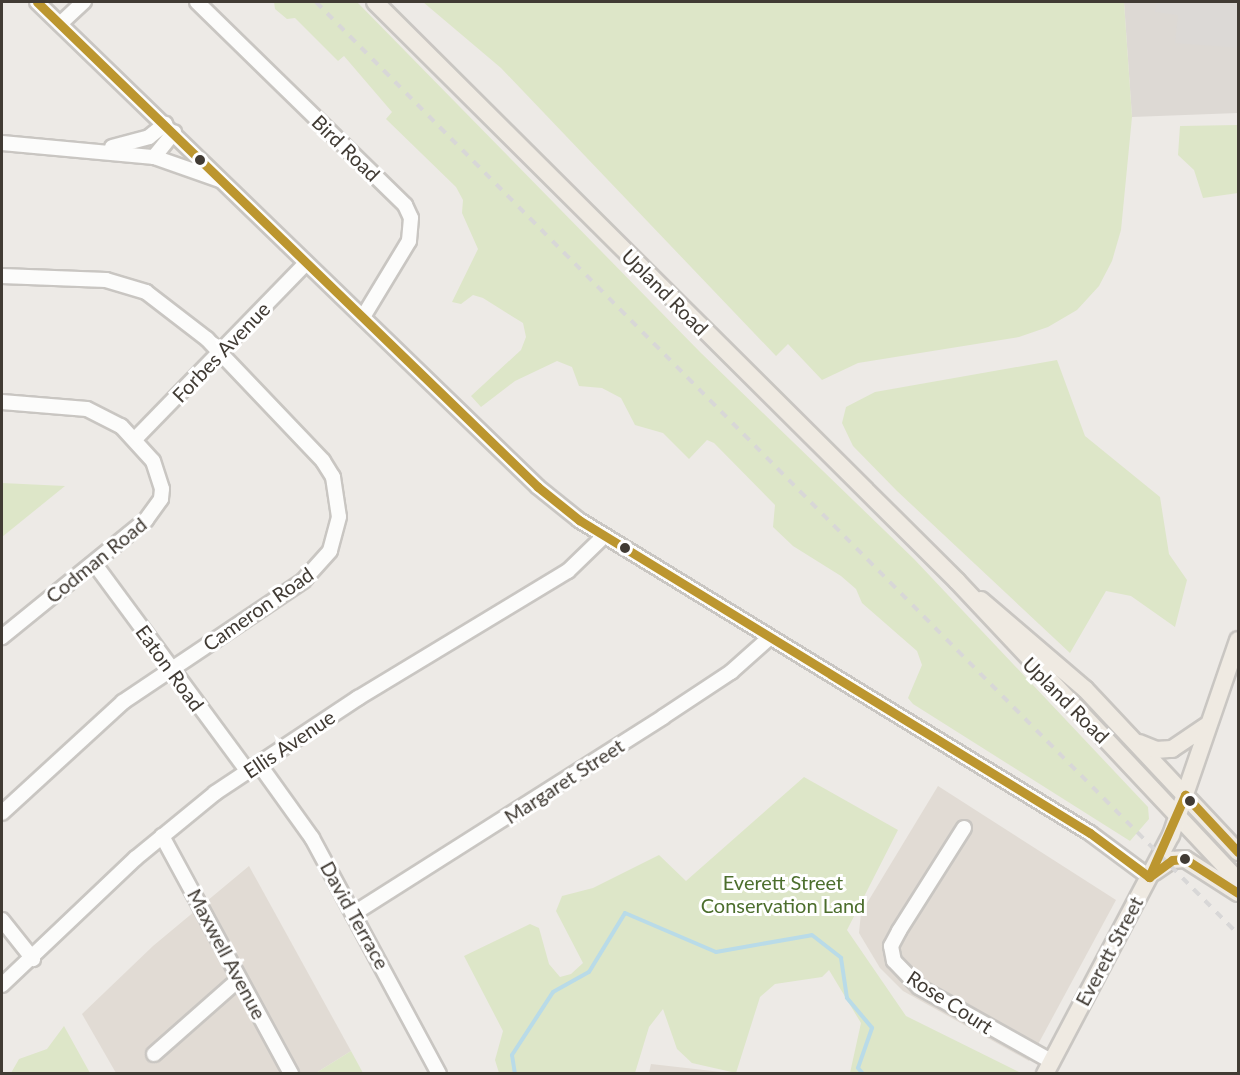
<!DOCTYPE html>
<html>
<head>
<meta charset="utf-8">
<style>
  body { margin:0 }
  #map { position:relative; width:1240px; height:1075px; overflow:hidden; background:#edeae6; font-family:Lato,sans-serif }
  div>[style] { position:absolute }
  .residential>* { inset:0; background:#e1dbd4 }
  .industrial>* { inset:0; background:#ddd9d4 }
  .green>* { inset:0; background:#dde6c8 }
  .parking>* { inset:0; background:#dcd9d6 }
  .stream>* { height:4px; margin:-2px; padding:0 2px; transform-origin:2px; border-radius:2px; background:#b9dbe8 }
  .roads { filter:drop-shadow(2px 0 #c9c6c2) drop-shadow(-2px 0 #c9c6c2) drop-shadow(0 2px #c9c6c2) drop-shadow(0 -2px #c9c6c2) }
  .minor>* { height:14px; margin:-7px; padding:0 7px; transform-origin:7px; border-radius:7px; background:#fcfcfb }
  .major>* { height:16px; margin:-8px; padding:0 8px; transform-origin:8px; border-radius:8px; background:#efeae2 }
  .rail>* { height:4px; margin-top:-2px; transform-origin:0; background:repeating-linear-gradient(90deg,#d8d7d7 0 8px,transparent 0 16px) }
  .bus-1>* { height:9px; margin:-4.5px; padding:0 4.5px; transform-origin:4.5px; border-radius:4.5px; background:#bc962f }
  .dots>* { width:16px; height:16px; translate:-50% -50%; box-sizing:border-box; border:3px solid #fff; border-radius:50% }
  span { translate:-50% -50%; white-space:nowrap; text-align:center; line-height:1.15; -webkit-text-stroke:6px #fff; paint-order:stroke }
  .street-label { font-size:20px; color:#413b34 }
  .park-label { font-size:20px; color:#4c6e2d }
  .frame { position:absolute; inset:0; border:3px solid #413b34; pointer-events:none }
</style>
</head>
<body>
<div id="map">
  <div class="residential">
    <div style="clip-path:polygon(938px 786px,1116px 900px,1029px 1061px,903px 991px,880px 968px,859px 933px,861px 913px)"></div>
    <div style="clip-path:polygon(249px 866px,351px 1051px,316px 1073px,116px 1073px,82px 1014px,153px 946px)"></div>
    <div style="clip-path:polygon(651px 1064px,730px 1073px,649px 1073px)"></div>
  </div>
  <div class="industrial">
    <div style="clip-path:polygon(1124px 2px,1238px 2px,1238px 113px,1132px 117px)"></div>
  </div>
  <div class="green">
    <div style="clip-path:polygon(274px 2px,357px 2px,701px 353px,914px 559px,1148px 807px,1149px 819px,1130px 841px,913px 704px,908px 698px,922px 665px,917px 651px,862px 603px,856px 589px,841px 576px,793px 546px,773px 527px,775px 505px,714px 443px,707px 440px,689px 459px,663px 433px,635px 425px,621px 398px,602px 388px,579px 386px,572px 367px,557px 361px,515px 381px,481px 407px,471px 396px,521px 350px,526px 337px,523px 323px,483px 298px,473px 295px,461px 304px,452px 302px,478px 249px,462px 213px,463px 200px,456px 187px,386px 119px,392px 112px,344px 56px,338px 61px,295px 18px,287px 19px,275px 9px)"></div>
    <div style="clip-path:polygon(423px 2px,1124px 2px,1132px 117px,1121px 230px,1112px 261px,1099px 286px,1077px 310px,1048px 327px,1019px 337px,858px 363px,822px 380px,788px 344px,776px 356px,501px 68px)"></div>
    <div style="clip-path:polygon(1238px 125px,1238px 193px,1203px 198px,1194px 170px,1178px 155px,1180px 126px)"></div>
    <div style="clip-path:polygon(1057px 360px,1085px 436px,1160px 497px,1169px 554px,1187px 580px,1175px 627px,1131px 596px,1106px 591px,1070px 653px,897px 491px,853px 446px,842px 423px,846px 407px,875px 392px)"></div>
    <div style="clip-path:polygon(2px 483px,65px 486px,2px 537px)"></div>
    <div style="clip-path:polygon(804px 777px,898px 830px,847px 930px,906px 1016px,1021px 1073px,850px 1073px,861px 1023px,829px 970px,822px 977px,775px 984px,760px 997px,736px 1073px,692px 1063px,677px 1049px,663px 1009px,649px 1027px,635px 1073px,499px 1073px,495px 1060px,503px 1031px,464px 956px,530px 924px,539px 928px,549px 964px,560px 977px,571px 974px,583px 963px,556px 911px,562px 896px,593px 888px,659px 855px,686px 881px)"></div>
    <div style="clip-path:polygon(64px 1026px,90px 1073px,11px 1073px,19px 1059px,47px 1049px)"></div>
    <div style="clip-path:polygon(351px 1051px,363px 1073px,316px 1073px)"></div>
  </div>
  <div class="parking">
    <div style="clip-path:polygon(1156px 2px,1238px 2px,1238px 48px,1175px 43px,1178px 15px,1155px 12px)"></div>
  </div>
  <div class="stream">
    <div style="left:515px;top:1074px;width:19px;rotate:-99deg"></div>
    <div style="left:512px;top:1055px;width:75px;rotate:-56.9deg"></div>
    <div style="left:553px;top:992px;width:41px;rotate:-29.1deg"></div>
    <div style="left:589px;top:972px;width:69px;rotate:-58.6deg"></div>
    <div style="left:625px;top:913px;width:99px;rotate:23.2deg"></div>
    <div style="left:716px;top:952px;width:97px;rotate:-10deg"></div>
    <div style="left:812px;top:935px;width:37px;rotate:38deg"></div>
    <div style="left:841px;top:958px;width:40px;rotate:81.5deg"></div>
    <div style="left:847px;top:998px;width:39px;rotate:50deg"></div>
    <div style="left:872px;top:1028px;width:42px;rotate:109.3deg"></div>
    <div style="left:858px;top:1068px;width:8px;rotate:50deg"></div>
  </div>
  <div class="roads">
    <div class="minor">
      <div style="left:37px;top:2px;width:697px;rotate:44.07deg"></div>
      <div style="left:538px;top:487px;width:53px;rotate:38.8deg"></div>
      <div style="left:579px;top:520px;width:599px;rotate:31.49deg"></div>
      <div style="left:1090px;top:833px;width:74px;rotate:36.7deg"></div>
      <div style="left:197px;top:2px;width:291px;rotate:44.3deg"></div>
      <div style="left:405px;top:205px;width:14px;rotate:65deg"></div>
      <div style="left:411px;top:218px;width:23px;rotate:95deg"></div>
      <div style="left:409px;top:241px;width:89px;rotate:121.2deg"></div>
      <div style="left:60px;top:24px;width:33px;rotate:-43deg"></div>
      <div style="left:2px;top:143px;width:153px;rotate:5.3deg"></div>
      <div style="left:154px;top:157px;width:70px;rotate:19.2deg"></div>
      <div style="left:112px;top:147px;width:38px;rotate:-15deg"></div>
      <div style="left:149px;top:137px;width:21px;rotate:-39deg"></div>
      <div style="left:154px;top:157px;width:32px;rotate:-51deg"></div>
      <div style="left:2px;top:276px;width:104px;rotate:2.2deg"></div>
      <div style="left:106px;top:280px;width:42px;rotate:16.7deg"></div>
      <div style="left:146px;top:292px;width:77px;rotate:37.6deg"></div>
      <div style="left:207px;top:339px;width:168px;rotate:46.4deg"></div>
      <div style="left:323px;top:461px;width:19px;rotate:58deg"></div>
      <div style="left:333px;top:477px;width:40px;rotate:81.5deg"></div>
      <div style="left:339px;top:517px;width:35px;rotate:105deg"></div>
      <div style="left:330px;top:551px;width:40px;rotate:132deg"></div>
      <div style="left:303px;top:581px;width:217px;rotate:146.1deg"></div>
      <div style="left:123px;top:702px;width:164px;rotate:137.5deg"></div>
      <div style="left:2px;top:402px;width:85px;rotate:4.7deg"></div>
      <div style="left:87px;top:409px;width:38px;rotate:27deg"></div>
      <div style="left:121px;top:426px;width:47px;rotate:47.6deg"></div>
      <div style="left:153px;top:461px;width:29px;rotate:72deg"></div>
      <div style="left:162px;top:489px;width:10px;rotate:96deg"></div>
      <div style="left:161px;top:499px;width:26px;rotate:126deg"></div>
      <div style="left:146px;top:520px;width:186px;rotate:140.9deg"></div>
      <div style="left:135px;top:439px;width:245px;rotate:-45.8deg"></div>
      <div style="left:94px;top:563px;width:260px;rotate:53.6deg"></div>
      <div style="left:259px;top:764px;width:91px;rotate:54.4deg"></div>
      <div style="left:312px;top:838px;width:268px;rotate:61.7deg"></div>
      <div style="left:964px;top:828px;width:122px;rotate:122.3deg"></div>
      <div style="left:899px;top:931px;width:17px;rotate:118deg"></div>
      <div style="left:891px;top:946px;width:15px;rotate:79deg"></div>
      <div style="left:894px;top:961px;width:36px;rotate:46deg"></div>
      <div style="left:919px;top:987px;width:151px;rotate:29.3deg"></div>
      <div style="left:162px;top:836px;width:271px;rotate:61.5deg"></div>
      <div style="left:353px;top:914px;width:367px;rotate:-32.4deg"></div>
      <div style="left:663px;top:717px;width:82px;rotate:-33.5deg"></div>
      <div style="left:731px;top:672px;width:50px;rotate:-41.7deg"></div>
      <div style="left:2px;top:920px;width:50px;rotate:51.5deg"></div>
      <div style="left:2px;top:985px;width:185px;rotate:-43.5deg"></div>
      <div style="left:136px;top:858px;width:102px;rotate:-39.4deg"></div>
      <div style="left:215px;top:793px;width:172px;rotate:-33.6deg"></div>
      <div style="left:358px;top:698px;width:245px;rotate:-31.2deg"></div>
      <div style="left:568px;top:571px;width:47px;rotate:-44.1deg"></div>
      <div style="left:154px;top:1054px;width:113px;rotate:-41.4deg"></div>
    </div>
    <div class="major">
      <div style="left:375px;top:2px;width:821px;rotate:44.85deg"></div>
      <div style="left:957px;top:581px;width:410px;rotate:46.8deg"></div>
      <div style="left:981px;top:600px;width:137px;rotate:40.6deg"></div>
      <div style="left:1085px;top:689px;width:224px;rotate:46.8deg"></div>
      <div style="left:1139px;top:743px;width:18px;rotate:22deg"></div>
      <div style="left:1156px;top:750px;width:16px;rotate:-4deg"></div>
      <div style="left:1172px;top:749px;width:41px;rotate:-34.1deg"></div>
      <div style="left:1154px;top:872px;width:22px;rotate:-34deg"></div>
      <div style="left:1172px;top:860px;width:13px;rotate:-4deg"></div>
      <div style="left:1185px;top:859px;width:63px;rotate:32.7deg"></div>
      <div style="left:1045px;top:1074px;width:270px;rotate:-62.2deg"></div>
      <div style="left:1171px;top:835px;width:206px;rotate:-71deg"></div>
    </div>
  </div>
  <div class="rail">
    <div style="left:316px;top:2px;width:1311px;rotate:45.31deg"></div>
  </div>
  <div class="bus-1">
    <div style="left:37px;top:2px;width:697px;rotate:44.07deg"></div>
    <div style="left:538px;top:487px;width:53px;rotate:38.8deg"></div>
    <div style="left:579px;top:520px;width:599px;rotate:31.49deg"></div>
    <div style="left:1090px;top:833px;width:74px;rotate:36.7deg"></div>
    <div style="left:1185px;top:795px;width:78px;rotate:47.1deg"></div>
    <div style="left:1149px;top:877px;width:29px;rotate:-36deg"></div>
    <div style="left:1172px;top:860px;width:13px;rotate:-4deg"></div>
    <div style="left:1185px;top:859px;width:63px;rotate:32.7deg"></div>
    <div style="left:1149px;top:877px;width:90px;rotate:-66.3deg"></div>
  </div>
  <div class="dots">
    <div style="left:200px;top:160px;background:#413b34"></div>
    <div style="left:625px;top:548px;background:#413b34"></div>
    <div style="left:1190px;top:801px;background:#413b34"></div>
    <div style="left:1185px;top:859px;background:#413b34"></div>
  </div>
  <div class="street-label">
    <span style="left:346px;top:148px;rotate:44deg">Bird Road</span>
    <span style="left:665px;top:292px;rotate:45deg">Upland Road</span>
    <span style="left:221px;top:352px;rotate:-46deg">Forbes Avenue</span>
    <span style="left:96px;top:560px;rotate:-39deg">Codman Road</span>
    <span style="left:258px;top:609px;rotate:-35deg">Cameron Road</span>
    <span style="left:170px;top:668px;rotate:54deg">Eaton Road</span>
    <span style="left:1066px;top:700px;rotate:45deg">Upland Road</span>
    <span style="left:289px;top:744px;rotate:-34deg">Ellis Avenue</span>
    <span style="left:564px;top:781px;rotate:-33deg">Margaret Street</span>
    <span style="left:355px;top:915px;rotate:61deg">David Terrace</span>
    <span style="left:1109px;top:951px;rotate:-62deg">Everett Street</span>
    <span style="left:227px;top:954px;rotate:62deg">Maxwell Avenue</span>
    <span style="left:950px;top:1002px;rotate:33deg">Rose Court</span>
  </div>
  <div class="park-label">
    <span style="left:783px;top:894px">Everett Street<br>Conservation Land</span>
  </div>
  <div class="frame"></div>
</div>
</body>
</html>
